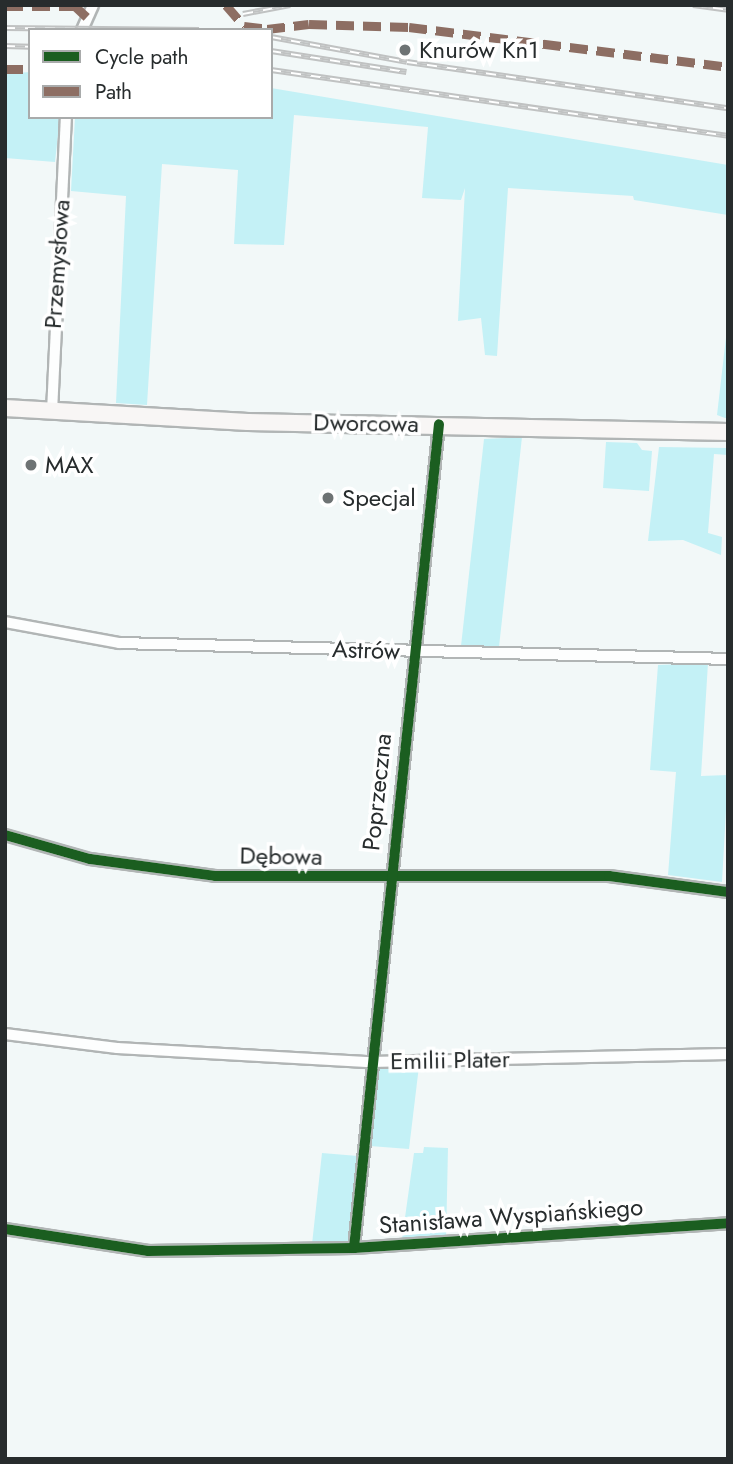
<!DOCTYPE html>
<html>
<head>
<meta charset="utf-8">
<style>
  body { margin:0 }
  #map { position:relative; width:733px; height:1464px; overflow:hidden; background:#f2f8f8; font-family:Jost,sans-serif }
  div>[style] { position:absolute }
  .green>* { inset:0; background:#c4f1f6 }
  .roads { filter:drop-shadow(2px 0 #b1b5b5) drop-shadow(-2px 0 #b1b5b5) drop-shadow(0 2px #b1b5b5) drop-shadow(0 -2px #b1b5b5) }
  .street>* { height:10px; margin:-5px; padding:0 5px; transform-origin:5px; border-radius:5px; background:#fdfefe }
  .secondary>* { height:16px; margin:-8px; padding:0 8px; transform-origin:8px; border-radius:8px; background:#f8f6f5 }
  .rail>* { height:6px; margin-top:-3px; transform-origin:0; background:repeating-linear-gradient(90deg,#fff 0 10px,#c0c2c2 0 20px); box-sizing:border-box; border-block:2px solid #c0c2c2 }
  .quiet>* { height:9px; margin-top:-4.5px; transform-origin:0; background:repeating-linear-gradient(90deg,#8d6e63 0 18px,transparent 0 27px) }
  .cycleway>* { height:10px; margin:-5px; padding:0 5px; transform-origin:5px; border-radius:5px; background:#1b5e20 }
  .dots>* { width:19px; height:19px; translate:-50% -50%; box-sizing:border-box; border:4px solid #fff; border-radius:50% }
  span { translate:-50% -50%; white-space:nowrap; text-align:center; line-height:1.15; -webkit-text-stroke:7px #fff; paint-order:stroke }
  .poi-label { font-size:24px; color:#272c2d }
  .left { translate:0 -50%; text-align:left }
  .street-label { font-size:24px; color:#272c2d }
  .frame { position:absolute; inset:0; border:7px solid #272c2d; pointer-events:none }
  .legend { position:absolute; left:28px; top:28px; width:245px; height:91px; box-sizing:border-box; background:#fff; border:2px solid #a9abab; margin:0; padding:9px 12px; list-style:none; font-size:21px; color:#272c2d }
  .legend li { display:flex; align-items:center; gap:14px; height:35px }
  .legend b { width:35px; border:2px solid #a9abab }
</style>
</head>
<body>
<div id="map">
  <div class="green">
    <div style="clip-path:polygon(30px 72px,30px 117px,60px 117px,55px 162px,5px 158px,5px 74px)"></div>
    <div style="clip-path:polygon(271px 88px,728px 165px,728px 215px,634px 200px,633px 196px,508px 188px,497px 356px,485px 355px,481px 318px,458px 321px,465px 188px,461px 200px,422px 198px,428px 127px,294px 115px,284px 245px,234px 244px,238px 170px,162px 164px,147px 405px,116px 403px,126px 196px,71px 191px,75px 117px,271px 117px)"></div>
    <div style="clip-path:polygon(728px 320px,728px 418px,725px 418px,717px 415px)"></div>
    <div style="clip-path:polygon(522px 437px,499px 647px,461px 646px,484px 439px)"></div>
    <div style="clip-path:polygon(606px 442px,637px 443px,642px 450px,652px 451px,649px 491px,603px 488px)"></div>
    <div style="clip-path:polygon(659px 447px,728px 448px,728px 455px,714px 454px,708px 533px,722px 537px,721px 555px,683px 540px,648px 541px)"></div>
    <div style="clip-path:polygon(708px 663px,701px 776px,728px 775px,722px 882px,668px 875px,676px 772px,650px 770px,658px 665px)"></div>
    <div style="clip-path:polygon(419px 1066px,409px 1149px,370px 1146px,377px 1073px,381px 1067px)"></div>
    <div style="clip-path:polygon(424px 1147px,448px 1148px,446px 1241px,402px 1239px,414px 1153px,423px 1153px)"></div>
    <div style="clip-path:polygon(322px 1153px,358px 1156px,351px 1245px,312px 1244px)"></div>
  </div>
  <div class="roads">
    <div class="street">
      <div style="left:82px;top:30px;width:27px;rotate:-66deg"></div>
      <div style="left:52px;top:412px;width:295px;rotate:-87.3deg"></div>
      <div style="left:5px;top:622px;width:116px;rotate:10.4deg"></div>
      <div style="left:119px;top:643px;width:609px;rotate:1.5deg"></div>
      <div style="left:5px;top:835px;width:88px;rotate:15.8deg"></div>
      <div style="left:90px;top:859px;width:126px;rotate:7.7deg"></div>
      <div style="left:215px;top:876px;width:394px"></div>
      <div style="left:609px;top:876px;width:120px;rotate:7.7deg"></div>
      <div style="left:5px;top:1034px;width:113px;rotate:7.1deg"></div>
      <div style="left:117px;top:1048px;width:254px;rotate:3.2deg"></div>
      <div style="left:371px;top:1062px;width:357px;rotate:-1.3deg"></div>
      <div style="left:5px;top:1229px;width:145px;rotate:8.7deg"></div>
      <div style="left:148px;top:1251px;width:206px;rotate:-0.8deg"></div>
      <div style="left:354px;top:1248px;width:375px;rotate:-3.8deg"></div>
      <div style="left:354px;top:1248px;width:828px;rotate:-84.11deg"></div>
    </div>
    <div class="secondary">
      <div style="left:5px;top:408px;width:243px;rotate:3.3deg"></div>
      <div style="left:248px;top:422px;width:480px;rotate:1.2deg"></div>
    </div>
  </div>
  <div class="rail">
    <div style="left:693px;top:5px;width:35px;rotate:8deg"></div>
    <div style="left:243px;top:14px;width:48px;rotate:-10.8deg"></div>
    <div style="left:5px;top:28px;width:194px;rotate:0.6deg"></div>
    <div style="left:271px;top:37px;width:138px;rotate:10.4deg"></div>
    <div style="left:407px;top:62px;width:324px;rotate:8.2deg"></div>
    <div style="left:5px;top:46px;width:25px;rotate:2deg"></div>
    <div style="left:271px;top:51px;width:137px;rotate:8.8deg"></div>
    <div style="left:271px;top:70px;width:462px;rotate:8.2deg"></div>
  </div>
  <div class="quiet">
    <div style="left:226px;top:5px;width:28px;rotate:49deg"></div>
    <div style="left:244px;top:26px;width:23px;rotate:7deg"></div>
    <div style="left:267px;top:29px;width:42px;rotate:-6.8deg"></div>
    <div style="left:309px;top:24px;width:100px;rotate:1.7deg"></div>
    <div style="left:409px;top:27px;width:321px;rotate:7.1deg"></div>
    <div style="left:5px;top:6px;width:70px"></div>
    <div style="left:75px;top:6px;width:16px;rotate:43deg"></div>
    <div style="left:5px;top:69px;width:25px"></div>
  </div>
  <div class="cycleway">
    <div style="left:5px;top:835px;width:88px;rotate:15.8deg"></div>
    <div style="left:90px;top:859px;width:126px;rotate:7.7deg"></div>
    <div style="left:215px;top:876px;width:394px"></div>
    <div style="left:609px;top:876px;width:120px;rotate:7.7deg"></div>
    <div style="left:5px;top:1229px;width:145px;rotate:8.7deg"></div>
    <div style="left:148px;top:1251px;width:206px;rotate:-0.8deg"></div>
    <div style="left:354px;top:1248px;width:375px;rotate:-3.8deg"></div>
    <div style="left:354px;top:1248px;width:828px;rotate:-84.11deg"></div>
  </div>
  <div class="dots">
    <div style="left:405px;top:50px;background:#6e7374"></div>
    <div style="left:31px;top:465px;background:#6e7374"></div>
    <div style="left:328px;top:498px;background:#6e7374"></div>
  </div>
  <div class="poi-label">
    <span class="left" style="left:419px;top:50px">Knurów Kn1</span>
    <span class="left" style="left:45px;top:465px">MAX</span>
    <span class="left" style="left:342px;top:498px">Specjal</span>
  </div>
  <div class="street-label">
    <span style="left:57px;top:264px;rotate:-86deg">Przemysłowa</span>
    <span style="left:366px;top:423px;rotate:1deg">Dworcowa</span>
    <span style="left:366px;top:650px;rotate:2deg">Astrów</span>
    <span style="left:377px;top:792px;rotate:-84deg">Poprzeczna</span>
    <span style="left:281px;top:856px;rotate:1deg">Dębowa</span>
    <span style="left:450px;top:1060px;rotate:-1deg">Emilii Plater</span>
    <span style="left:511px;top:1216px;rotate:-4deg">Stanisława Wyspiańskiego</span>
  </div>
  <div class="frame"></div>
  <ul class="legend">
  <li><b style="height:9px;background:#1b5e20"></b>Cycle path</li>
  <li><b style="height:9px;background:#8d6e63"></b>Path</li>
  </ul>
</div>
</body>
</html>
